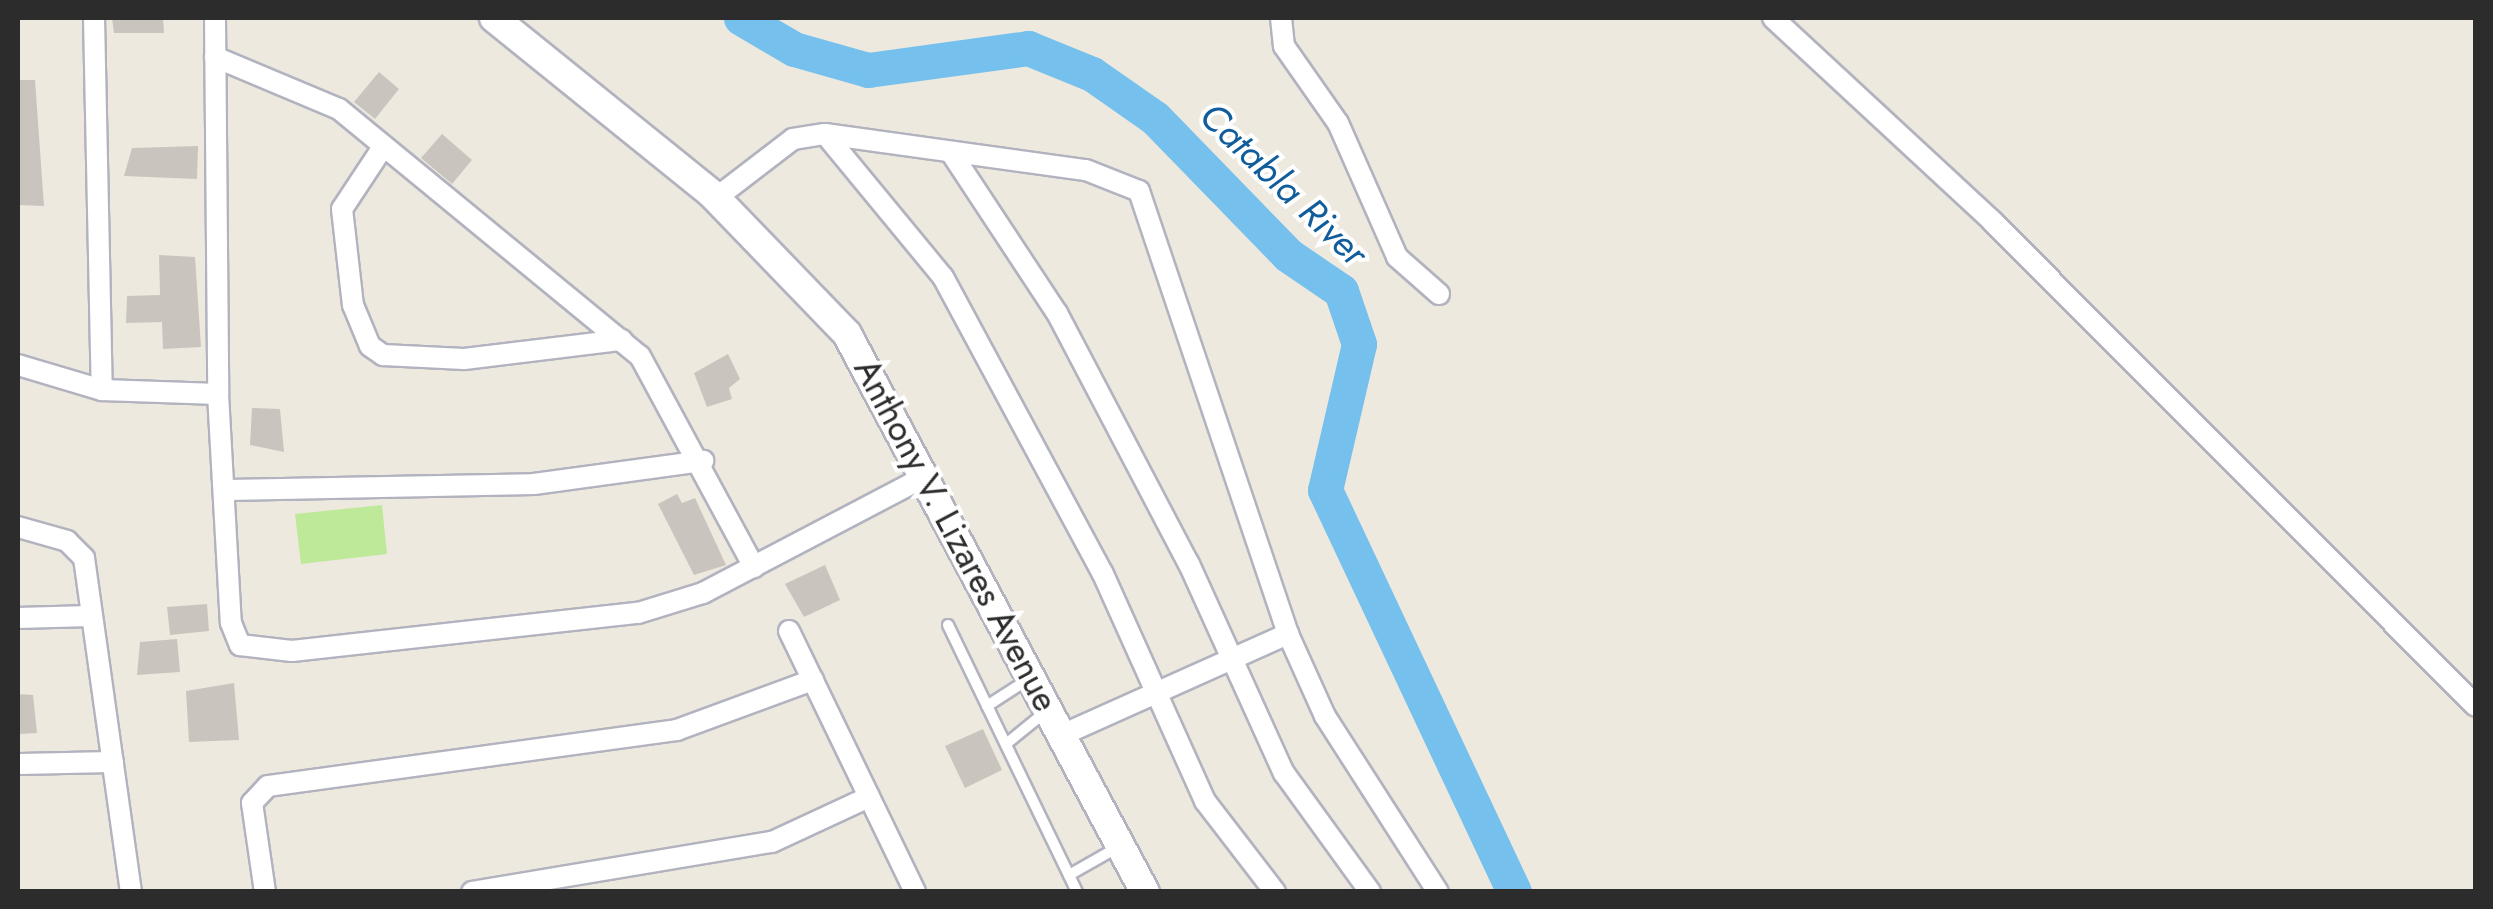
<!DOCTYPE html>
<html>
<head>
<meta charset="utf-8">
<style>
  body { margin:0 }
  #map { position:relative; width:2493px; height:909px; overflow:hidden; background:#ede9df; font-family:Jost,sans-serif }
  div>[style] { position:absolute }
  .pitch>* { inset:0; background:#bee999 }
  .river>* { height:35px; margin:-17.5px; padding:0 17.5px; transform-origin:17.5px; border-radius:17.5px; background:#75c0ec }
  .building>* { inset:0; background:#c9c5be }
  .roads { filter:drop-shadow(2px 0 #b2b3bf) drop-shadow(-2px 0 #b2b3bf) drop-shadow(0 2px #b2b3bf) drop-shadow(0 -2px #b2b3bf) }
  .lane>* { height:10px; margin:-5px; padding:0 5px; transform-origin:5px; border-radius:5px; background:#fff }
  .street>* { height:20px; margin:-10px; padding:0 10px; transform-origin:10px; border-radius:10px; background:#fff }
  .secondary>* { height:28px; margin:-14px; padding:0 14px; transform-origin:14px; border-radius:14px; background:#fff }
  span { translate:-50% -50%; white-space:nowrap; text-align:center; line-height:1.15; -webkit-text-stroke:8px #fff; paint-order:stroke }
  .street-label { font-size:35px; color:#2c2c2c }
  .water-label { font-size:38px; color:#115d9b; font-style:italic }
  .frame { position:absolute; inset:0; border:20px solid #2c2c2c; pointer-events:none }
</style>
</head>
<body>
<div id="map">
  <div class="pitch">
    <div style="clip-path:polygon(382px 505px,387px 554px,301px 564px,295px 514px)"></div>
  </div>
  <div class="river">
    <div style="left:741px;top:18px;width:61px;rotate:30.3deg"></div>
    <div style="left:794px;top:49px;width:77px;rotate:15.8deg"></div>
    <div style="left:868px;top:70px;width:162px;rotate:-7.8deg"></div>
    <div style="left:1028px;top:48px;width:69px;rotate:22.1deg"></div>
    <div style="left:1092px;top:74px;width:77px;rotate:34.9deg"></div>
    <div style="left:1155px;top:118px;width:191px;rotate:45.8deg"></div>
    <div style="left:1288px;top:255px;width:64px;rotate:34.2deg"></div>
    <div style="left:1341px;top:291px;width:56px;rotate:71.2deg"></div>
    <div style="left:1359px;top:344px;width:150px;rotate:103.1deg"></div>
    <div style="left:1325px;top:490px;width:444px;rotate:64.8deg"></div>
  </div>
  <div class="building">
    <div style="clip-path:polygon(112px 18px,163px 18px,164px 33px,114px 33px)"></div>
    <div style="clip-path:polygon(379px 72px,399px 89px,375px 119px,354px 102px)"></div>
    <div style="clip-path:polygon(18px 80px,35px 80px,44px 206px,18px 205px)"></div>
    <div style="clip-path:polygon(442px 134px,472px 160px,452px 184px,421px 158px)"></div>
    <div style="clip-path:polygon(198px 146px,197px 179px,124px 176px,132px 148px)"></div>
    <div style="clip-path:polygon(159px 255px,195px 257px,201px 347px,163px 349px,162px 322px,126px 323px,127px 296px,160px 295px)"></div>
    <div style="clip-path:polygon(728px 354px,740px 379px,729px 388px,732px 399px,707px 407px,694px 373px)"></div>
    <div style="clip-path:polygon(252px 408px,280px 409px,284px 452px,250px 445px)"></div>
    <div style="clip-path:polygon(677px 494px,682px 503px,695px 498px,726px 565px,694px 575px,658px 504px)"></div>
    <div style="clip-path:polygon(825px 565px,840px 600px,804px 617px,785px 584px)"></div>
    <div style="clip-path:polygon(207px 604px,209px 631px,170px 635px,167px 607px)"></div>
    <div style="clip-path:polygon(177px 639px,180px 672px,137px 675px,140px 642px)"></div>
    <div style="clip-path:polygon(234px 683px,239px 740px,189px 742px,186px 691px)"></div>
    <div style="clip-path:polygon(18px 694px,33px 695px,37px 733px,18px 734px)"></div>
    <div style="clip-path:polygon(983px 729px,1002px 770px,965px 788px,945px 746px)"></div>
  </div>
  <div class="roads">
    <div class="lane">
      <div style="left:948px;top:625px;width:297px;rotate:64.2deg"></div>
      <div style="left:987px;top:706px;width:48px;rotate:-33deg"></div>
      <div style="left:1006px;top:744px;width:49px;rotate:-39.2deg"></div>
      <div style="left:1069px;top:875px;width:59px;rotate:-29.6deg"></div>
    </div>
    <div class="street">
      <div style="left:94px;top:18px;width:372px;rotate:88.8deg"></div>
      <div style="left:215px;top:18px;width:376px;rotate:89.5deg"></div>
      <div style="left:218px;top:394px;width:229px;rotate:86.8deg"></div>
      <div style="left:231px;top:623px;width:24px;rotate:68deg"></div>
      <div style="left:240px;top:645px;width:52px;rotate:6.6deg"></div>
      <div style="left:292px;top:651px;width:348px;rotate:-6.3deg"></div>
      <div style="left:638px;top:613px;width:68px;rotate:-17.1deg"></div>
      <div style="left:703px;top:593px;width:254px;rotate:-27.7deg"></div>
      <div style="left:1281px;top:18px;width:28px;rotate:84deg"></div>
      <div style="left:1284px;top:46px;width:94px;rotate:55deg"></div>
      <div style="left:1338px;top:123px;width:146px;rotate:66.2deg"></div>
      <div style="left:1397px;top:257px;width:56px;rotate:41.4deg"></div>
      <div style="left:1773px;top:18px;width:299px;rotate:42.8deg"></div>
      <div style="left:1992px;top:221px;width:685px;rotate:45.06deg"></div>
      <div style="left:215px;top:57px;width:134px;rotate:22.8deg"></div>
      <div style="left:339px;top:109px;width:389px;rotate:39.4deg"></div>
      <div style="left:640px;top:356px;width:240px;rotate:61.6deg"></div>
      <div style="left:825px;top:134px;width:185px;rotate:50.5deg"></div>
      <div style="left:943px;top:277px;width:337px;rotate:61.7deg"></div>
      <div style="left:1103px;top:574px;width:249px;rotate:65.8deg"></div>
      <div style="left:1205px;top:801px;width:115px;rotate:52.4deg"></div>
      <div style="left:383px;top:147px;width:74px;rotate:123.5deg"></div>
      <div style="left:342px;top:209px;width:97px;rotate:83.5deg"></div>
      <div style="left:353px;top:305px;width:44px;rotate:67.5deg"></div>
      <div style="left:370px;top:346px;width:16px;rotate:35deg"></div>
      <div style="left:383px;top:355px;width:81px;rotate:2.8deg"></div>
      <div style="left:464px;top:359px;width:159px;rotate:-6.9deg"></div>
      <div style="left:952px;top:154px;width:191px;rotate:56.6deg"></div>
      <div style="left:1057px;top:313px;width:284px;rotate:62.3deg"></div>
      <div style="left:1189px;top:564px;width:230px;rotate:65.6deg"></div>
      <div style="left:1284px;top:773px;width:147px;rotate:54.1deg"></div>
      <div style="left:716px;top:198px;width:97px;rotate:-37.5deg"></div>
      <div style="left:793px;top:139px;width:32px;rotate:-9deg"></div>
      <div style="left:825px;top:134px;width:263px;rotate:7.9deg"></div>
      <div style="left:1086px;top:170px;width:57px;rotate:21.6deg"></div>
      <div style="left:1139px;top:191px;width:467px;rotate:71.4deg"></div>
      <div style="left:1288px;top:634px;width:90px;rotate:65.7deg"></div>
      <div style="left:1325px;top:716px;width:209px;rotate:57.3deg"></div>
      <div style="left:18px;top:365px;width:88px;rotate:16.6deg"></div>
      <div style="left:102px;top:390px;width:116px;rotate:2deg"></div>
      <div style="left:228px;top:490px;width:306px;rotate:-1.1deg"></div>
      <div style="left:534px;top:484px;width:171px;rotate:-7.8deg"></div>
      <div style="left:18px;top:527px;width:51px;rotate:15.9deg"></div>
      <div style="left:67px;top:541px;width:24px;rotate:45deg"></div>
      <div style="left:84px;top:558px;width:337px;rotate:82deg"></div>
      <div style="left:18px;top:618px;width:72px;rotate:-1.6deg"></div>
      <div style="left:789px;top:631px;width:290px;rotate:64.2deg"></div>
      <div style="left:1062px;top:735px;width:248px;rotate:-24.1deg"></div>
      <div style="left:18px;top:764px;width:95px;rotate:-1.2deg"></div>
      <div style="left:265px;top:892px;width:90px;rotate:-98.3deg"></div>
      <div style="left:252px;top:803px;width:23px;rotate:-47deg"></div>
      <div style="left:268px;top:786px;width:413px;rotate:-7.8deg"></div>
      <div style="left:677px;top:730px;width:145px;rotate:-20.2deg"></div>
      <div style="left:472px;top:892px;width:304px;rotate:-9.5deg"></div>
      <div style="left:772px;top:842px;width:107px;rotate:-24.9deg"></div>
    </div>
    <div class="secondary">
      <div style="left:494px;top:18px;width:282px;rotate:38.9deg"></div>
      <div style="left:713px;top:195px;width:193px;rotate:46deg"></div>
      <div style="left:847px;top:334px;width:633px;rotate:61.9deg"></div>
    </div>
  </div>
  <div class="street-label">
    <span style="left:956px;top:535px;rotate:62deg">Anthony V. Lizares Avenue</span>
  </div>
  <div class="water-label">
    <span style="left:1284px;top:184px;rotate:44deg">Catabla River</span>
  </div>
  <div class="frame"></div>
</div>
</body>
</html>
